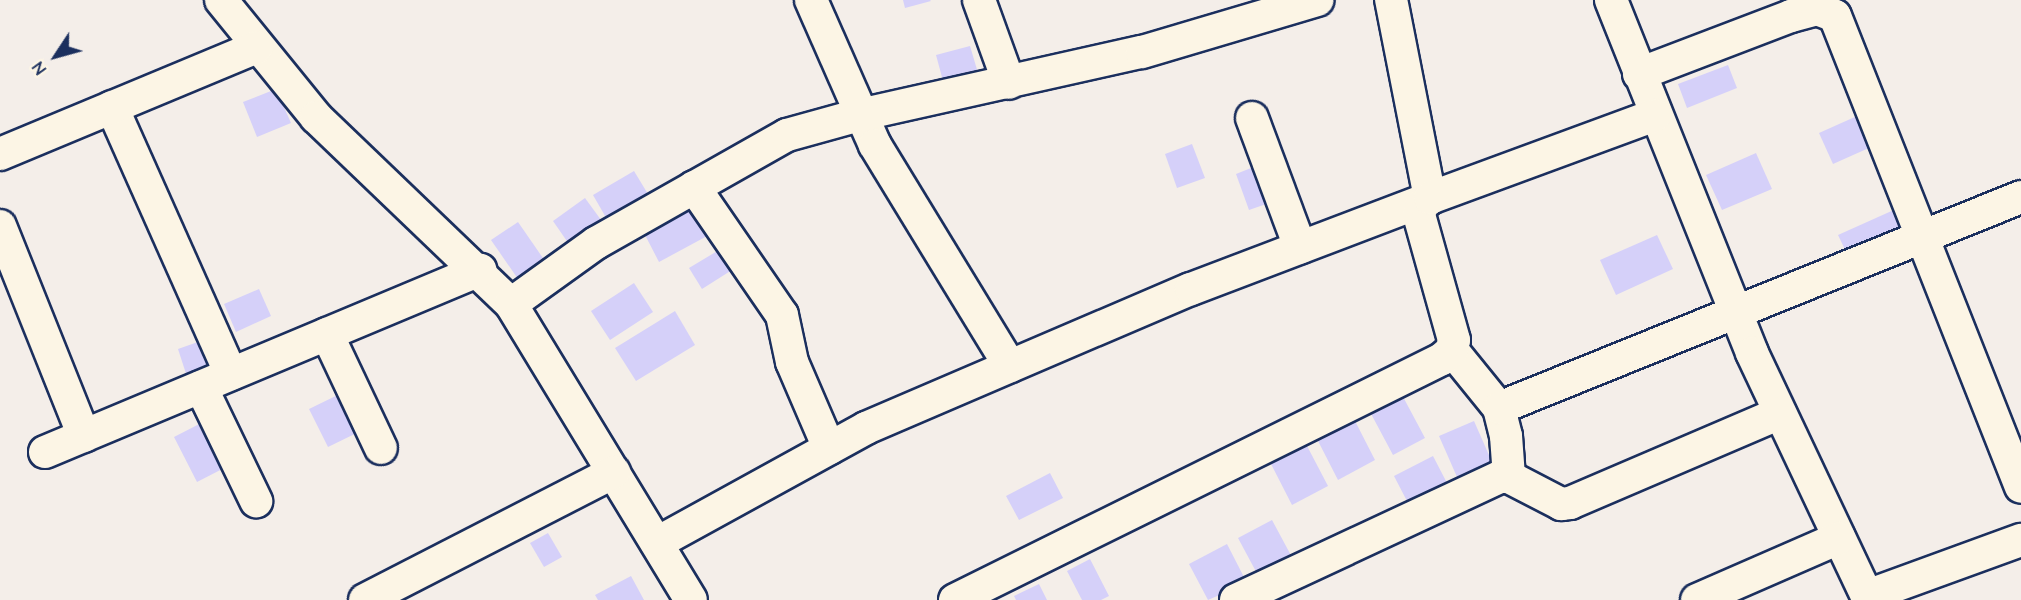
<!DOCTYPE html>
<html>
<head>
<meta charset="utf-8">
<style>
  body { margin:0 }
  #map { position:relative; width:2021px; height:600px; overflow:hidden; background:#f4eee9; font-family:"Comic Neue",sans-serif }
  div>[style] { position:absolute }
  .building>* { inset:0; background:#d5d0f9 }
  .roads { filter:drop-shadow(2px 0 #1b2f5e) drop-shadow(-2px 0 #1b2f5e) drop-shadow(0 2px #1b2f5e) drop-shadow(0 -2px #1b2f5e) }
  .minor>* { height:32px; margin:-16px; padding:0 16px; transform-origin:16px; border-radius:16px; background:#fcf5e5 }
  span { translate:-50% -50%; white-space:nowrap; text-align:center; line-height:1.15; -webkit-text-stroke:6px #fcf5e5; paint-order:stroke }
  .north { position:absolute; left:21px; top:21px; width:70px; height:70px; -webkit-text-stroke:5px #fcf5e5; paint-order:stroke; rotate:234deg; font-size:19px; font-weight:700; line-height:28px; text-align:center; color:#1b2f5e }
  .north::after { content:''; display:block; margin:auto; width:24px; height:32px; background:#1b2f5e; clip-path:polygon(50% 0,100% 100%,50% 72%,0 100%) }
</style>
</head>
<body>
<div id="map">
  <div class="building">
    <div style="clip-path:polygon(903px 0,930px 0,931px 1px,905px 8px)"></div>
    <div style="clip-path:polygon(970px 46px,981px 83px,946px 92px,936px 55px)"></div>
    <div style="clip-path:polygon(1728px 65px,1737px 88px,1687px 108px,1678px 84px)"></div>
    <div style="clip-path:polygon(276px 89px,291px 123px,257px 137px,243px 102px)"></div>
    <div style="clip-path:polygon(1866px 112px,1880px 143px,1833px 164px,1819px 133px)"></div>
    <div style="clip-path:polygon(1192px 144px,1205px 178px,1177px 188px,1165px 154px)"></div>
    <div style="clip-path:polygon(1756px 153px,1772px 189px,1722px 210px,1706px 175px)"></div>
    <div style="clip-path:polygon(1261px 164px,1275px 201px,1249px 210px,1236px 174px)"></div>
    <div style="clip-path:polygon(634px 171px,654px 204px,612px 228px,593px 195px)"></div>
    <div style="clip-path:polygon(585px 198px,604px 224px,571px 247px,553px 221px)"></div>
    <div style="clip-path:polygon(694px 206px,709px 235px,659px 262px,644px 233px)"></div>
    <div style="clip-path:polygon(1896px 209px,1909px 237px,1852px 264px,1838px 235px)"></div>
    <div style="clip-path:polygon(518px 222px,545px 261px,518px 279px,491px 240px)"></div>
    <div style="clip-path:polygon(1657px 235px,1673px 269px,1616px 295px,1600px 260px)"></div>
    <div style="clip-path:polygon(719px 250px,732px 270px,702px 289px,689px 268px)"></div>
    <div style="clip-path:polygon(634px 283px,653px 312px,610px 340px,591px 311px)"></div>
    <div style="clip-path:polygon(259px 289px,271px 316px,236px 332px,224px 304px)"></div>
    <div style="clip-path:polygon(675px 311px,695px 345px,636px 381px,615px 348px)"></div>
    <div style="clip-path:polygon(212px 337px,225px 374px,190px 386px,178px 349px)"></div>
    <div style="clip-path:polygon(350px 389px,369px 427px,328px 447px,309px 409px)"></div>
    <div style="clip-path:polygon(1401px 393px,1425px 438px,1393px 455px,1369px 410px)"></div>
    <div style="clip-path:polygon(209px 419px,232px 464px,197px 482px,174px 437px)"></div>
    <div style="clip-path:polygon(1354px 419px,1375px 460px,1338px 480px,1317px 439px)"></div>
    <div style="clip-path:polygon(1474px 421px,1496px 471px,1461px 486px,1439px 436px)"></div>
    <div style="clip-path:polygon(1306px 444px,1328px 486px,1292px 505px,1270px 462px)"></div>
    <div style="clip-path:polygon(1433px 456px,1447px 483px,1408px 503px,1394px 476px)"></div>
    <div style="clip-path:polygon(1050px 473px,1063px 498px,1019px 520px,1006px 496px)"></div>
    <div style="clip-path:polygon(1272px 520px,1294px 561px,1260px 579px,1238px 538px)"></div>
    <div style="clip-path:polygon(548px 533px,562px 557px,544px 567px,530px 543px)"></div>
    <div style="clip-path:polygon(1227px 544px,1247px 583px,1208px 600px,1189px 564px)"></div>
    <div style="clip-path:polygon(1090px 559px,1109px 596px,1101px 600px,1082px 600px,1067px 571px)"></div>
    <div style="clip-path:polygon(631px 576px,644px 600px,598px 600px,595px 595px)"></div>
    <div style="clip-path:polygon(1039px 584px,1047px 600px,1016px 600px,1014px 596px)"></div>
  </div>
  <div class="roads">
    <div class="minor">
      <div style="left:221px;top:0;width:151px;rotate:50.9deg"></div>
      <div style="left:316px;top:117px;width:270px;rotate:43.8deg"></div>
      <div style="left:511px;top:304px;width:346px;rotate:58.7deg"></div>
      <div style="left:811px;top:0;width:158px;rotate:66.2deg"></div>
      <div style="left:875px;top:145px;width:259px;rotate:58.6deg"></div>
      <div style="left:979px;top:0;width:88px;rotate:70.1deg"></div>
      <div style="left:1611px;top:0;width:380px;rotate:68.2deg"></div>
      <div style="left:1752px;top:353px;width:273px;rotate:64.7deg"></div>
      <div style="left:1639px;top:74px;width:163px;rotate:-20.9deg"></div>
      <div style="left:1791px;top:16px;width:27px;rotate:-15deg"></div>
      <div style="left:1817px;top:9px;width:19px;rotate:21deg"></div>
      <div style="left:1835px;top:16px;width:506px;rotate:68.45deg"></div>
      <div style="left:112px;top:107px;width:292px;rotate:66deg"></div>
      <div style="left:1252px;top:118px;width:138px;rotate:69.6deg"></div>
      <div style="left:0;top:154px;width:278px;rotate:-22.6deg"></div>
      <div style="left:694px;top:187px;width:155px;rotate:55.5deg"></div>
      <div style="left:782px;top:315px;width:48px;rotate:78deg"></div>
      <div style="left:792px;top:362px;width:94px;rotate:66.7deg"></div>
      <div style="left:0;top:226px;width:226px;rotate:68.2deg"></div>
      <div style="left:511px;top:304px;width:105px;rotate:-35.7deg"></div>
      <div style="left:596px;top:243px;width:219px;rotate:-29.5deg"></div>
      <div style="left:787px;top:135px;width:75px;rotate:-15.5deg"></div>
      <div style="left:859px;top:115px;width:290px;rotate:-12.6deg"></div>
      <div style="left:1142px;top:52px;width:183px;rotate:-16.5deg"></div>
      <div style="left:327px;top:334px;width:126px;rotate:64.7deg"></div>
      <div style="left:1452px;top:350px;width:75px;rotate:51deg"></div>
      <div style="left:1499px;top:408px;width:29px;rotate:76deg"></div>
      <div style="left:1506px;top:436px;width:41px;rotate:85.8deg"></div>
      <div style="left:201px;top:387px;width:127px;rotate:64.2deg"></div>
      <div style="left:1499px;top:408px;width:563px;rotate:-22.01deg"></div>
      <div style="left:45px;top:452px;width:472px;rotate:-22.7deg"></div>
      <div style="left:657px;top:543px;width:239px;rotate:-28.8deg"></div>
      <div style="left:866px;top:428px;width:353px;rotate:-23.2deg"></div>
      <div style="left:1191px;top:289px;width:256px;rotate:-20.8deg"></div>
      <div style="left:1430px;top:198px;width:202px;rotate:-101.1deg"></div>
      <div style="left:1867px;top:596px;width:164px;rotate:-20deg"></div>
      <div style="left:365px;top:600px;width:280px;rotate:-27.2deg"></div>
      <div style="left:955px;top:600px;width:543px;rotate:-26.33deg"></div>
      <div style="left:1442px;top:359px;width:13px;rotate:-42deg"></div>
      <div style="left:1452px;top:350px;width:10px;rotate:-79deg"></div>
      <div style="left:1454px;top:340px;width:130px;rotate:-105.6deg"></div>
      <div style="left:1419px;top:215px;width:9px;rotate:-77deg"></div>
      <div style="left:1421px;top:206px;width:12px;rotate:-42deg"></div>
      <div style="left:1430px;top:198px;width:240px;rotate:-20.2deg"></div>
      <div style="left:1236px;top:600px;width:291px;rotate:-25deg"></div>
      <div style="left:1500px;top:477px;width:9px"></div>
      <div style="left:1509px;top:477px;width:59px;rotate:27.4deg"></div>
      <div style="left:1561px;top:504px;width:9px;rotate:-6deg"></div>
      <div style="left:1570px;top:503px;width:228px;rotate:-23.2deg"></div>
      <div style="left:1697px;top:600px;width:155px;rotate:-23.6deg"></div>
    </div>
  </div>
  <div class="north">N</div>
</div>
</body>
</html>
